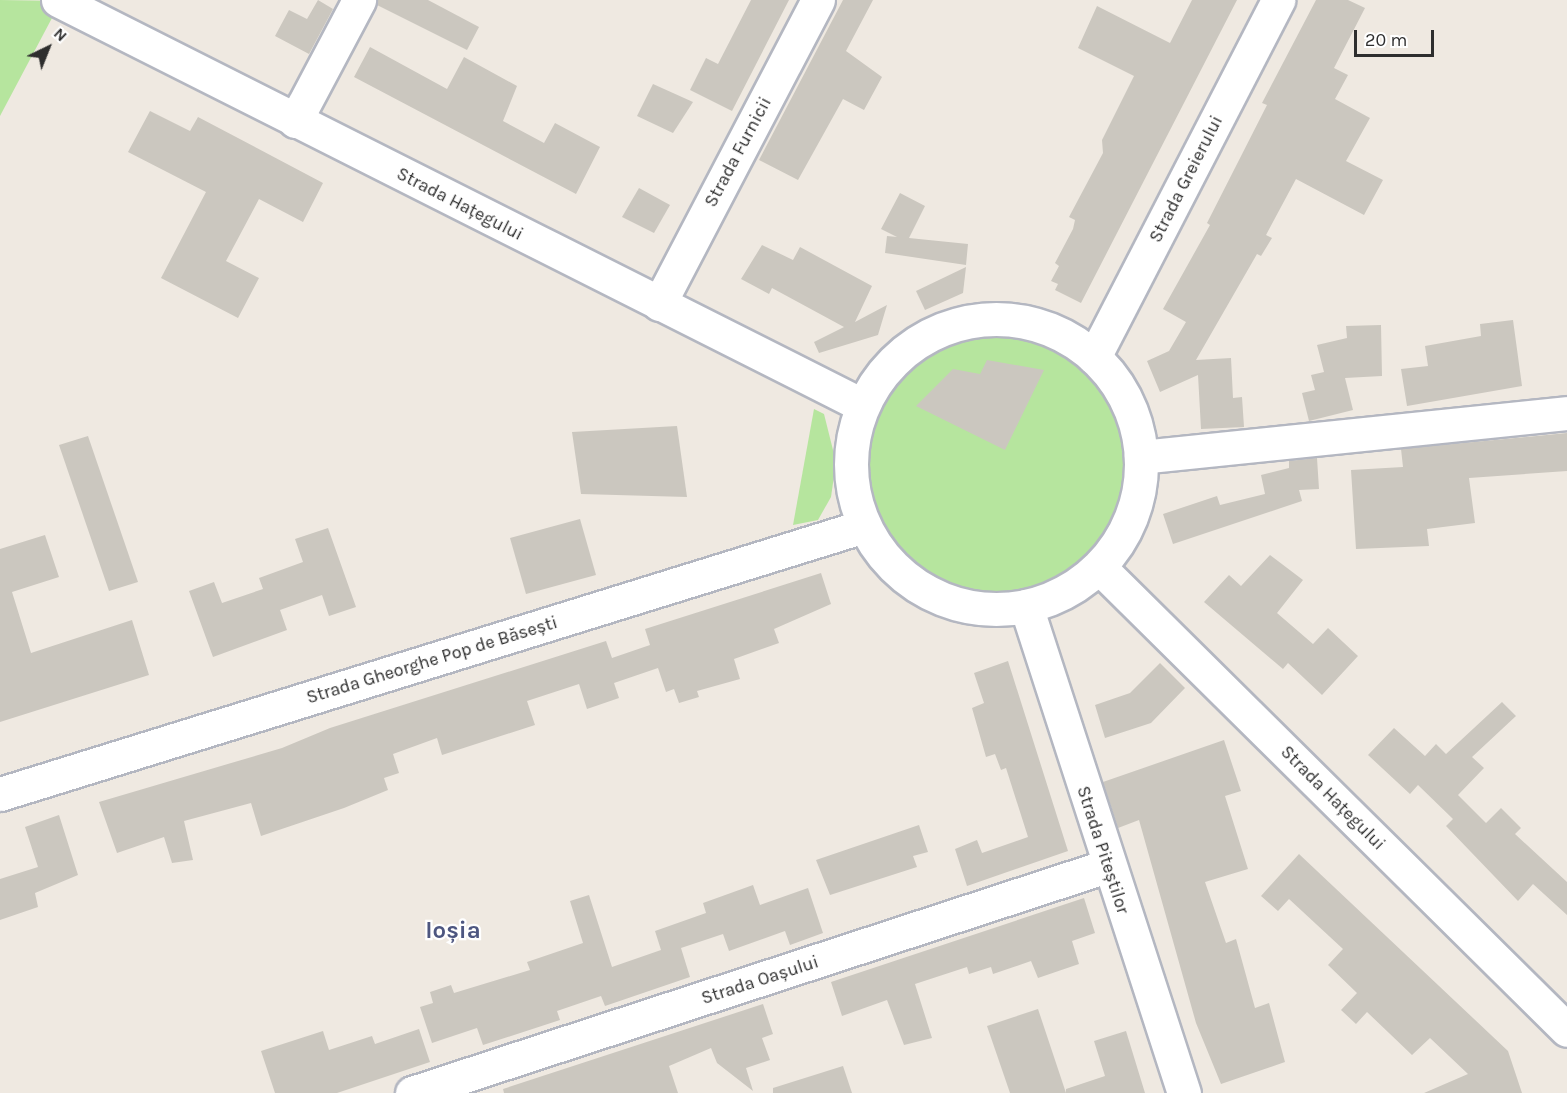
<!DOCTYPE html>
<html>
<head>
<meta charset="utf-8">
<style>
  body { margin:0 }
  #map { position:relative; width:1567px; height:1093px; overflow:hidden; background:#efe9e1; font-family:Karla,sans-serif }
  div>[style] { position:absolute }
  .green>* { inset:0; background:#b6e59e }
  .round { border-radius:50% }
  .building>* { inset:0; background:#cbc7bf }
  .roads { filter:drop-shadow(2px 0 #b4b7c1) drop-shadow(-2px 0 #b4b7c1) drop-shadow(0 2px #b4b7c1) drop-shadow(0 -2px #b4b7c1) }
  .minor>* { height:33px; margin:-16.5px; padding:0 16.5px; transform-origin:16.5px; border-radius:16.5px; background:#fff }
  .minor>.ring { margin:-16.5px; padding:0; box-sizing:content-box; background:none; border:33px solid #fff; border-radius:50% }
  span { translate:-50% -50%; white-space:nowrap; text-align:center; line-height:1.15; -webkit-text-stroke:4.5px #fff; paint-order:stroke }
  .street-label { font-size:18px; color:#2e2e2e }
  .district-label { font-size:24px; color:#4d5680; font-weight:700 }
  .north { position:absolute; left:18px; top:18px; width:60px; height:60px; -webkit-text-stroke:4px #fff; paint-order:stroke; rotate:43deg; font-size:16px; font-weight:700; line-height:24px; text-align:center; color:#2e2e2e }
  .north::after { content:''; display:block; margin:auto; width:21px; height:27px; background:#2e2e2e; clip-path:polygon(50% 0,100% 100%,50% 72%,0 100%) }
  .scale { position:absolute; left:1354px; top:30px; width:80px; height:27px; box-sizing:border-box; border:3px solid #2e2e2e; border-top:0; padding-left:8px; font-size:18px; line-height:21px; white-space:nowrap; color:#2e2e2e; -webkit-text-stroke:4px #fff; paint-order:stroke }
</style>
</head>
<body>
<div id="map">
  <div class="green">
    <div style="clip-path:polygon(0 0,61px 1px,0 116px)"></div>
    <div class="round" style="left:851px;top:319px;width:290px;height:290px"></div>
    <div style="clip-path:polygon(814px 409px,824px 414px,836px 462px,831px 497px,818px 520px,793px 525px)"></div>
  </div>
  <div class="building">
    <div style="clip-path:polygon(318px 0,333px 9px,309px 54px,275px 36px,289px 10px,307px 19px)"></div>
    <div style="clip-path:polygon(378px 0,428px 0,479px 27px,467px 50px,377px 5px)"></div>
    <div style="clip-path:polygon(751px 0,789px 0,732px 111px,690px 90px,706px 58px,718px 64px)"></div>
    <div style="clip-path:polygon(843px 0,873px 0,846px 51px,882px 77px,864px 110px,843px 99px,798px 180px,759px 160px)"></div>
    <div style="clip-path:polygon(1192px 0,1237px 0,1081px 303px,1055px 290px,1058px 284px,1051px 281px,1059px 266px,1055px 263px,1073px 229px,1075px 220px,1069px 217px,1103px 153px,1102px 140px,1134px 76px,1078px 48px,1097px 6px,1170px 43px)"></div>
    <div style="clip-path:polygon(1316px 0,1348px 0,1365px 8px,1334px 68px,1348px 75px,1335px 99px,1370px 118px,1346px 161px,1383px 180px,1364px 215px,1296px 179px,1266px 235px,1272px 238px,1261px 256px,1257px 254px,1196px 360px,1231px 358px,1233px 398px,1242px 397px,1244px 427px,1201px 429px,1198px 375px,1160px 392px,1147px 361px,1169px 351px,1186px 322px,1163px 309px,1210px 225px,1207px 223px,1267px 105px,1262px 103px)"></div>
    <div style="clip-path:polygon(370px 47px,447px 89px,464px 57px,517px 86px,503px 121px,544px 143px,555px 123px,600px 147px,576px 194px,354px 77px)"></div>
    <div style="clip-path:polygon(653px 84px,693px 102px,673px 133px,637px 116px)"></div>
    <div style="clip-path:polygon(150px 111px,190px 131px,198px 117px,323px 183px,303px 222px,259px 199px,226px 261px,259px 278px,238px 318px,161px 278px,206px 192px,128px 152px)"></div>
    <div style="clip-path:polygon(639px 188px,670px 205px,654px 233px,622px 217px)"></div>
    <div style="clip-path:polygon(900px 193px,925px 206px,909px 238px,968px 244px,966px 265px,885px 253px,887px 236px,897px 237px,881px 229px)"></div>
    <div style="clip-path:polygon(762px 245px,793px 260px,800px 247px,872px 286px,855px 322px,887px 305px,878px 335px,819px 353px,814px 342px,844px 327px,772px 288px,769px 294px,741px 279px)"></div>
    <div style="clip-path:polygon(966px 267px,963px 293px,925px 310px,916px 291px)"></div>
    <div style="clip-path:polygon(1513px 320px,1522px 386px,1407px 406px,1401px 369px,1428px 366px,1425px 346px,1481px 336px,1480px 324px)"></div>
    <div style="clip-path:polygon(1381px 325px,1382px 376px,1345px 378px,1353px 410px,1309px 421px,1302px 393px,1315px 390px,1311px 375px,1324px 372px,1317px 345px,1347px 338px,1346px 326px)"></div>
    <div style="clip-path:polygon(987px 360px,1044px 370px,1005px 450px,916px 406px,953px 369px,980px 374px)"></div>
    <div style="clip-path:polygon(677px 426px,687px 497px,581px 494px,572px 432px)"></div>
    <div style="clip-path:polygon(1567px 433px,1567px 471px,1469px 478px,1475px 523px,1427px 529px,1429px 546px,1356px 549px,1351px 470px,1403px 467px,1401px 449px)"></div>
    <div style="clip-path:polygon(88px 436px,138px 582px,109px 591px,59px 445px)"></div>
    <div style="clip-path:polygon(1317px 458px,1319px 489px,1299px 490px,1302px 501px,1173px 544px,1163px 514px,1217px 496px,1220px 505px,1265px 494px,1261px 475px,1289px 468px,1289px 461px)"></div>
    <div style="clip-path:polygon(580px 519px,596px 575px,526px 594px,510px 538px)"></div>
    <div style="clip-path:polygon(328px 528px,356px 607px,329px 616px,322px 595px,280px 610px,287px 630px,213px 657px,189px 591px,214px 582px,222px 603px,263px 589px,259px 578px,303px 562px,295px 539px)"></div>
    <div style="clip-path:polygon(45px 535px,59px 577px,12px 592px,31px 653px,132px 620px,149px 675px,0 722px,0 549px)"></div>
    <div style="clip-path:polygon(1270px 555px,1303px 580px,1277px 613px,1313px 644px,1328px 628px,1358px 656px,1322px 695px,1288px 663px,1283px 669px,1204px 602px,1229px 575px,1241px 586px)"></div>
    <div style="clip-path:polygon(821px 573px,831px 604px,774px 629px,779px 643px,734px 659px,740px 679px,697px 691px,699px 697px,679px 703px,674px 689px,666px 692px,658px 668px,614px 683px,619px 698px,587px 709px,579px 684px,527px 701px,535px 725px,442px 755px,437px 738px,393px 754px,399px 773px,384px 778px,388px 790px,344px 808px,261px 836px,251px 803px,184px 821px,193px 860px,172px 863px,164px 837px,117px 853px,99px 802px,282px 748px,330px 728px,606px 641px,612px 658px,650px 645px,645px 629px)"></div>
    <div style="clip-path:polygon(1008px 661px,1068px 851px,967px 886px,955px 849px,977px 840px,982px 853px,1028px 837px,1006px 768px,1001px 770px,995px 754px,986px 757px,972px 708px,984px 703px,974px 673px)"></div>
    <div style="clip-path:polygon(1160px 663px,1185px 688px,1151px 723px,1105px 738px,1095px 705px,1130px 693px)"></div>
    <div style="clip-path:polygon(1502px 702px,1516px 716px,1472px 757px,1484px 768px,1458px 795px,1486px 823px,1501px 808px,1521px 828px,1515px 834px,1567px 882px,1567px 915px,1533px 884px,1518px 901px,1446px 826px,1453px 819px,1418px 785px,1410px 794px,1368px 755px,1394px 728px,1425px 756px,1436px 744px,1446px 754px)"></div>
    <div style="clip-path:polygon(1224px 740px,1241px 791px,1225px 796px,1248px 869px,1205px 882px,1226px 943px,1236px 939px,1255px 1008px,1269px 1003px,1285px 1062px,1221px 1084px,1196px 1023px,1139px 820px,1118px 828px,1103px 782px)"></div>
    <div style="clip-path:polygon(59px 815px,78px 875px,35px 893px,38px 907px,0 920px,0 879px,38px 867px,25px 827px)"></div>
    <div style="clip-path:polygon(919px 825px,928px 852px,913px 856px,917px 867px,830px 895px,816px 860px)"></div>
    <div style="clip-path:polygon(1299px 854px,1508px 1051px,1522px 1093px,1424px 1093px,1468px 1074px,1430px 1038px,1412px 1055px,1367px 1012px,1356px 1024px,1341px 1010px,1357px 993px,1328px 965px,1343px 949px,1289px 899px,1278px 911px,1261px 896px)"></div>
    <div style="clip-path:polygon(753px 885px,760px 905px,808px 888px,823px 933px,790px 945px,785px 931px,729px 951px,723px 934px,681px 948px,690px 977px,605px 1006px,601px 996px,557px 1011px,560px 1020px,483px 1045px,477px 1028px,432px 1043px,420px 1007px,433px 1003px,430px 992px,451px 985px,454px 993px,530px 970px,527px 962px,583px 943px,570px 901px,589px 895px,612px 967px,661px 950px,655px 931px,706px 913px,703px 903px)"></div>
    <div style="clip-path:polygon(1084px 898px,1095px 933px,1072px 941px,1079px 964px,1038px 978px,1031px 961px,993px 974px,991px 967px,969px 974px,967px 967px,915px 984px,932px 1038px,904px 1045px,887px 1000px,842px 1016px,831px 982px)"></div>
    <div style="clip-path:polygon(763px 1004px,773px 1034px,762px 1038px,770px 1060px,746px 1068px,753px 1091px,717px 1063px,711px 1048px,669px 1066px,678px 1093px,504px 1093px,503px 1089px)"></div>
    <div style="clip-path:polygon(1038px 1009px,1066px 1093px,1010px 1093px,987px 1026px)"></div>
    <div style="clip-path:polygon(419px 1029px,430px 1062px,337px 1093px,275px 1093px,261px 1051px,323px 1031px,329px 1050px,372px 1036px,375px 1044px)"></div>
    <div style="clip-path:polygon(1126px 1031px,1145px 1093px,1066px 1093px,1066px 1089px,1105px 1076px,1094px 1041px)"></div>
    <div style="clip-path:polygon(843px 1066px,852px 1093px,773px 1093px,773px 1088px)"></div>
  </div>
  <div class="roads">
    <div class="minor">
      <div style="left:58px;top:0;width:900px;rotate:26.74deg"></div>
      <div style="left:295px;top:121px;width:137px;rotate:-62.1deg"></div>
      <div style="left:659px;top:304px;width:343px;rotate:-62.4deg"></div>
      <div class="ring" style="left:851px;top:319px;width:257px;height:257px"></div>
      <div style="left:1094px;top:357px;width:402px;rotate:-62.7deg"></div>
      <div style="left:1141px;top:457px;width:428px;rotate:-5.9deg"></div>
      <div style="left:1099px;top:567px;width:658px;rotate:44.69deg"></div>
      <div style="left:1026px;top:606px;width:512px;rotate:72.03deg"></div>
      <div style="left:0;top:794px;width:905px;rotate:-17.23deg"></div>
      <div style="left:412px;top:1093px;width:731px;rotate:-18.09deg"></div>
    </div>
  </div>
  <div class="street-label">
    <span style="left:738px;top:152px;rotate:-62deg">Strada Furnicii</span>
    <span style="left:1186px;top:179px;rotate:-63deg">Strada Greierului</span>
    <span style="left:460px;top:204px;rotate:27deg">Strada Hațegului</span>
    <span style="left:432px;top:660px;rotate:-17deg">Strada Gheorghe Pop de Băsești</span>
    <span style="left:1333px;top:798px;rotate:45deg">Strada Hațegului</span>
    <span style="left:1103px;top:850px;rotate:72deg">Strada Piteștilor</span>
    <span style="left:760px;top:980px;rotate:-18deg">Strada Oașului</span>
  </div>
  <div class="district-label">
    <span style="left:453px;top:931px">Ioșia</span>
  </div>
  <div class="north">N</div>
  <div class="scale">20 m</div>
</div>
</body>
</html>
